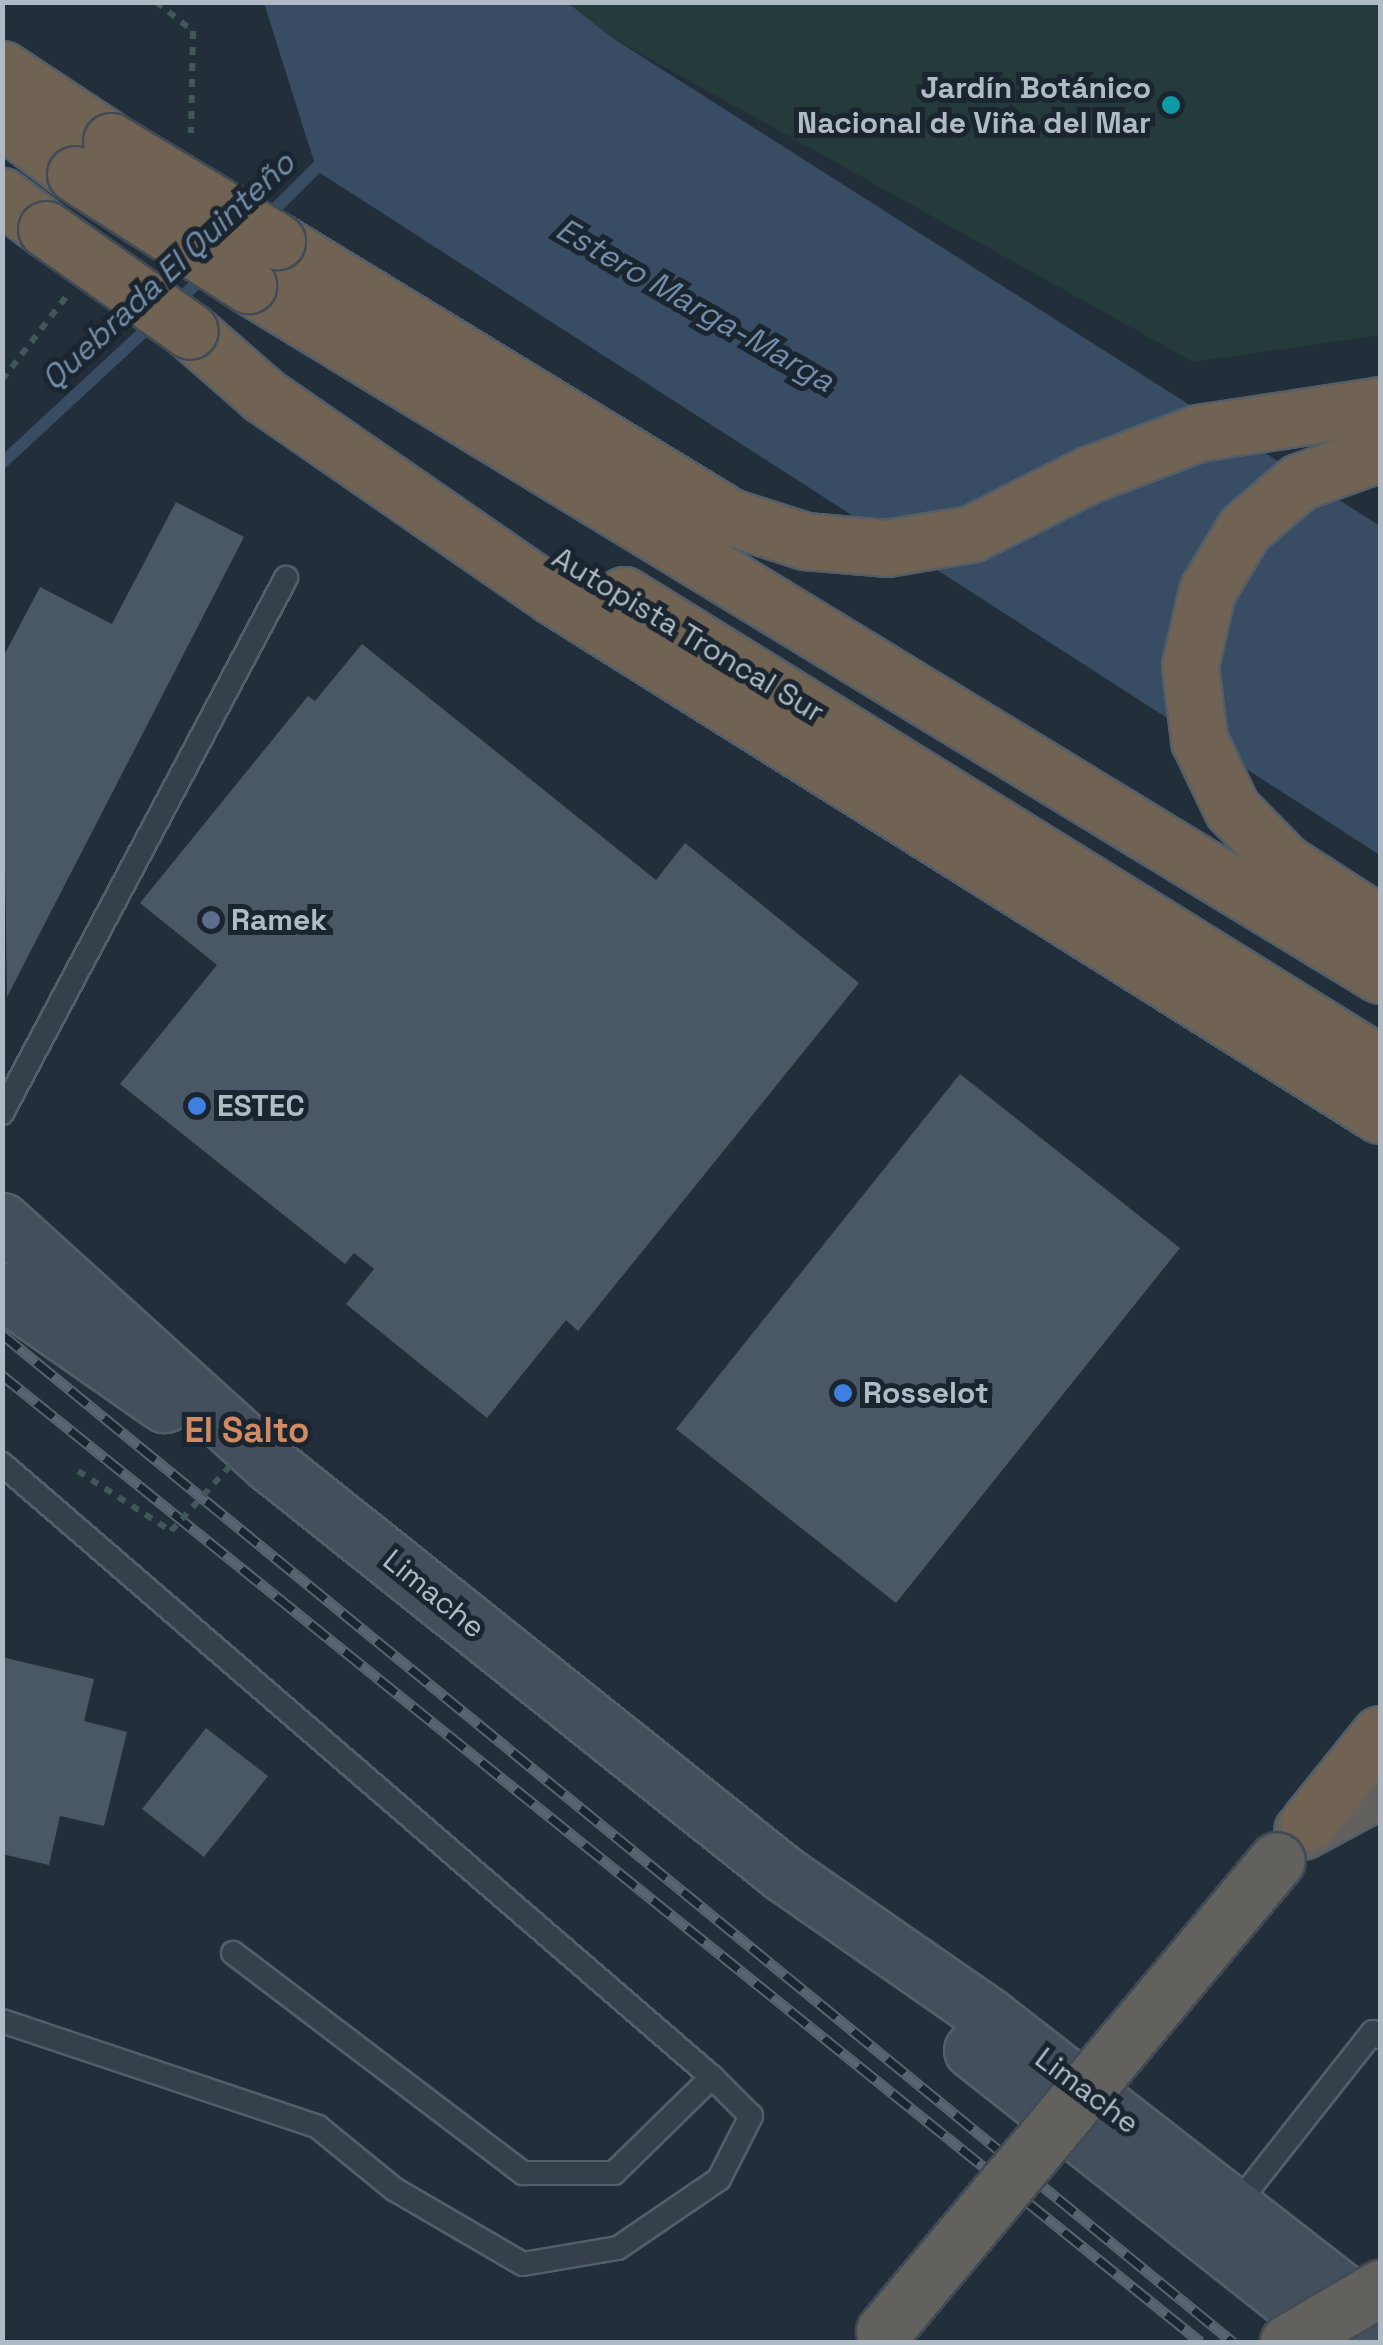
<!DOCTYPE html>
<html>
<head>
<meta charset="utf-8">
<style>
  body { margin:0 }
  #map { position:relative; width:1383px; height:2345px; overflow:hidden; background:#222e3a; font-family:"Space Grotesk",sans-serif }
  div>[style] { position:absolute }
  .green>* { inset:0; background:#243a3b }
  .water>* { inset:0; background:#384d63 }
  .stream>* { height:12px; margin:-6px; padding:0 6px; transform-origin:6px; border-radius:6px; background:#384d63 }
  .building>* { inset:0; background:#4a5865 }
  .path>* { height:6px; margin-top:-3px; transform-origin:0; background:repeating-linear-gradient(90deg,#425758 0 8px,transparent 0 16px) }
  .roads { filter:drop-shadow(2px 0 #545e68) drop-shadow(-2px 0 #545e68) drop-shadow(0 2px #545e68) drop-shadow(0 -2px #545e68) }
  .service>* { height:22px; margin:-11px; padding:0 11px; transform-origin:11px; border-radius:11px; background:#36404a }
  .secondary>* { height:55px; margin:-27.5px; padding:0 27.5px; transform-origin:27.5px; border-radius:27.5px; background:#444f5d }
  .trunk>* { height:55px; margin:-27.5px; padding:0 27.5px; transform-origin:27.5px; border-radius:27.5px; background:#62615e }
  .motorway>* { height:55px; margin:-27.5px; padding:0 27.5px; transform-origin:27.5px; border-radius:27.5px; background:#706353 }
  .rail>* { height:11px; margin-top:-5.5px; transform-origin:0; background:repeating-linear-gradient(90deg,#1b252f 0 22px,#586471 0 44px); box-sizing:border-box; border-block:2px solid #586471 }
  .path-bridge>* { height:6px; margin-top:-3px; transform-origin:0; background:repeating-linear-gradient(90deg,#425758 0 8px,transparent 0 16px) }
  .bridges { filter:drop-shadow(2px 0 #414b55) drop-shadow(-2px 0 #414b55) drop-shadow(0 2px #414b55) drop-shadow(0 -2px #414b55) }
  .trunk-bridge>* { height:55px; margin:-27.5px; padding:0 27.5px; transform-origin:27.5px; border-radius:27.5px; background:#62615e }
  .motorway-bridge>* { height:55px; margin:-27.5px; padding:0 27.5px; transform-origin:27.5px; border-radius:27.5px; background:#706353 }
  .dots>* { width:28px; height:28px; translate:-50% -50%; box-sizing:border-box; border:5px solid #1b252f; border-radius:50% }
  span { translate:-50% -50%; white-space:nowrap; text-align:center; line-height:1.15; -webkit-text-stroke:10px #1b252f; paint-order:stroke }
  .poi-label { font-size:30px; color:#b1bbc6; font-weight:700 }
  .right { translate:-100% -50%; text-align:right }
  .left { translate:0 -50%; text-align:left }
  .street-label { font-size:30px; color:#b1bbc6 }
  .water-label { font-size:32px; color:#728da9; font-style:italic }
  .quarter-label { font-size:35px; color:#d18a61; font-weight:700 }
  .frame { position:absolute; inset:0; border:5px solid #b1bbc6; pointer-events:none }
</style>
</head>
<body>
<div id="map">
  <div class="green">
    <div style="clip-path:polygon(568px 3px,1380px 3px,1380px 335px,1193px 362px,611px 37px)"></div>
  </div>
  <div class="water">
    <div style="clip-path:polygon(264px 3px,568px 3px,611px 37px,1380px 526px,1380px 855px,317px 171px)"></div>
  </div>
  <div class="stream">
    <div style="left:264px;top:220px;width:85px;rotate:-45deg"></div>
    <div style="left:173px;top:305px;width:45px;rotate:-42.3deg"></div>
    <div style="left:2px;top:463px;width:207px;rotate:-42.8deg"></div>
  </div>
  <div class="building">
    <div style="clip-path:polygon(176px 502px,244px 537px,7px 997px,2px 659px,40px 587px,112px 624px)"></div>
    <div style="clip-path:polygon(362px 644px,656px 880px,685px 843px,859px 983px,578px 1331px,566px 1320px,487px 1418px,346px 1304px,374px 1269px,354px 1253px,345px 1264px,120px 1084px,217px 965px,140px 903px,308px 696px,315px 701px)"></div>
    <div style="clip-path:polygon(960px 1074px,1180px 1248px,896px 1603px,676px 1429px)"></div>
    <div style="clip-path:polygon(2px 1657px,94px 1679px,84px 1721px,127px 1732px,104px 1826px,60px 1816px,49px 1865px,2px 1854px)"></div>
    <div style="clip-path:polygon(206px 1728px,268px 1776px,204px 1857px,142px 1809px)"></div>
  </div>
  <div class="path">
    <div style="left:156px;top:2px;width:47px;rotate:38.1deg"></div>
    <div style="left:193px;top:31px;width:102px;rotate:91.1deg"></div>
    <div style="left:2px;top:380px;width:105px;rotate:-52.4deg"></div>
    <div style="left:78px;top:1471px;width:111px;rotate:32.8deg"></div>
  </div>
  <div class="roads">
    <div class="service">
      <div style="left:2px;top:1113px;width:606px;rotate:-62.04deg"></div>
      <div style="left:2px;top:1464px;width:938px;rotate:40.81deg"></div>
      <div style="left:712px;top:2077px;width:137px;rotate:135.6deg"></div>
      <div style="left:614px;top:2173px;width:91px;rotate:180deg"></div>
      <div style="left:523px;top:2173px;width:364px;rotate:-142.8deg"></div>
      <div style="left:2px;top:2021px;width:333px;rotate:18.5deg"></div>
      <div style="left:318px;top:2127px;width:98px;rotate:39.2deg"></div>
      <div style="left:394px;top:2189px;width:149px;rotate:30.2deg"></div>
      <div style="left:523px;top:2264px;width:96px;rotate:-9.6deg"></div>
      <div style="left:618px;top:2248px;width:122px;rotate:-34.3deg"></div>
      <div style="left:719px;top:2179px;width:71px;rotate:-63.1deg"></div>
      <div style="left:751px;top:2116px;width:55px;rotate:-135deg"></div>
      <div style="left:1237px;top:2204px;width:219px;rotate:-51.7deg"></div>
      <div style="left:1373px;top:2032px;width:9px;rotate:36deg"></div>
    </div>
    <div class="secondary">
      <div style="left:2px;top:1221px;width:362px;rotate:42.2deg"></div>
      <div style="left:270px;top:1464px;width:657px;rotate:38.58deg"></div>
      <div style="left:784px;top:1874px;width:247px;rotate:34.8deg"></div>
      <div style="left:987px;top:2015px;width:498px;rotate:37.9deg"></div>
      <div style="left:2px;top:1291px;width:198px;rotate:34.9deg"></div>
      <div style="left:972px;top:2050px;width:471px;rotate:38.3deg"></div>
    </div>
    <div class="trunk">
      <div style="left:1302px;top:1831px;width:89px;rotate:-28.3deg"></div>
    </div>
    <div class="motorway">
      <div style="left:2px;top:69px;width:131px;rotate:33.4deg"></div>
      <div style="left:2px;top:119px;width:91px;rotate:37deg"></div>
      <div style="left:2px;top:196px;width:55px;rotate:36.9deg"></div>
      <div style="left:277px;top:241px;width:530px;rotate:31.35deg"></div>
      <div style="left:730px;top:517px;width:79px;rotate:17.7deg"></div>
      <div style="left:805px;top:541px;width:81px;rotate:4.9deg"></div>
      <div style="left:886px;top:548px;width:86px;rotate:-9.4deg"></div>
      <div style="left:971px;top:534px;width:131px;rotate:-26.8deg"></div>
      <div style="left:1088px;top:475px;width:118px;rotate:-20.9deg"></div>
      <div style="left:1198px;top:433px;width:184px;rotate:-8.7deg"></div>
      <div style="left:248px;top:285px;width:1326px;rotate:31.36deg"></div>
      <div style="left:190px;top:331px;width:97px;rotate:41.2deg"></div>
      <div style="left:263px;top:395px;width:353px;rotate:34.7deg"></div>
      <div style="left:553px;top:596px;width:976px;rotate:32.11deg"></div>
      <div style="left:1380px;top:453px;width:86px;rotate:160.3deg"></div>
      <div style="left:1299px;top:482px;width:72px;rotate:139.5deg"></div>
      <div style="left:1244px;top:529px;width:72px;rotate:120.8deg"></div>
      <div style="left:1207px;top:591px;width:76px;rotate:102.9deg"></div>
      <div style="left:1190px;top:665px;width:76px;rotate:83.2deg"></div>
      <div style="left:1199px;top:740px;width:76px;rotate:64.4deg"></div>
      <div style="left:1232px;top:809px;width:76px;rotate:45.5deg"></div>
      <div style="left:1285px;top:863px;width:113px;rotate:32.7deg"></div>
      <div style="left:624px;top:595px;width:890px;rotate:31.81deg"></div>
      <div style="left:1309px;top:1822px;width:113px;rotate:-51.1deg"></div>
    </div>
  </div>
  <div class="rail">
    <div style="left:2px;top:1334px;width:1591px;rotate:39.31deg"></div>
    <div style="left:2px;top:1375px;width:1540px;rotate:38.89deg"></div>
  </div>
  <div class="path-bridge">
    <div style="left:171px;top:1531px;width:88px;rotate:-47.8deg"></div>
  </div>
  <div class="bridges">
    <div class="trunk-bridge">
      <div style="left:884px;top:2331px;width:613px;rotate:-50.16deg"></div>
      <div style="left:1288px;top:2342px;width:107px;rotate:-30.4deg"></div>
    </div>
    <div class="motorway-bridge">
      <div style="left:111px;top:141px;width:194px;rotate:31.1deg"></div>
      <div style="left:75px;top:174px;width:206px;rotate:32.7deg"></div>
      <div style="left:46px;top:229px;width:176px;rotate:35.3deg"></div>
    </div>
  </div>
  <div class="dots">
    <div style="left:1171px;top:105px;background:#0f9aa8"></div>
    <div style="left:211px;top:920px;background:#5c6f8a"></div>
    <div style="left:197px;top:1106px;background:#3f7fe0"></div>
    <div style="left:843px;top:1393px;background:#3f7fe0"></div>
  </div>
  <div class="poi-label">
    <span class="right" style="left:1151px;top:105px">Jardín Botánico<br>Nacional de Viña del Mar</span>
    <span class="left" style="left:231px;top:920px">Ramek</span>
    <span class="left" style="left:217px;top:1106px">ESTEC</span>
    <span class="left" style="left:863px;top:1393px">Rosselot</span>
  </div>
  <div class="street-label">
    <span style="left:688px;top:635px;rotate:31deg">Autopista Troncal Sur</span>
    <span style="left:434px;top:1594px;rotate:39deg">Limache</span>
    <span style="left:1087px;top:2091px;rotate:37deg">Limache</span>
  </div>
  <div class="water-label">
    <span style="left:168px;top:271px;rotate:-43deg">Quebrada El Quinteño</span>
    <span style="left:695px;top:305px;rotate:30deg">Estero Marga-Marga</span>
  </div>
  <div class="quarter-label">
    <span style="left:247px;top:1430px">El Salto</span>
  </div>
  <div class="frame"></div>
</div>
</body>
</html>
